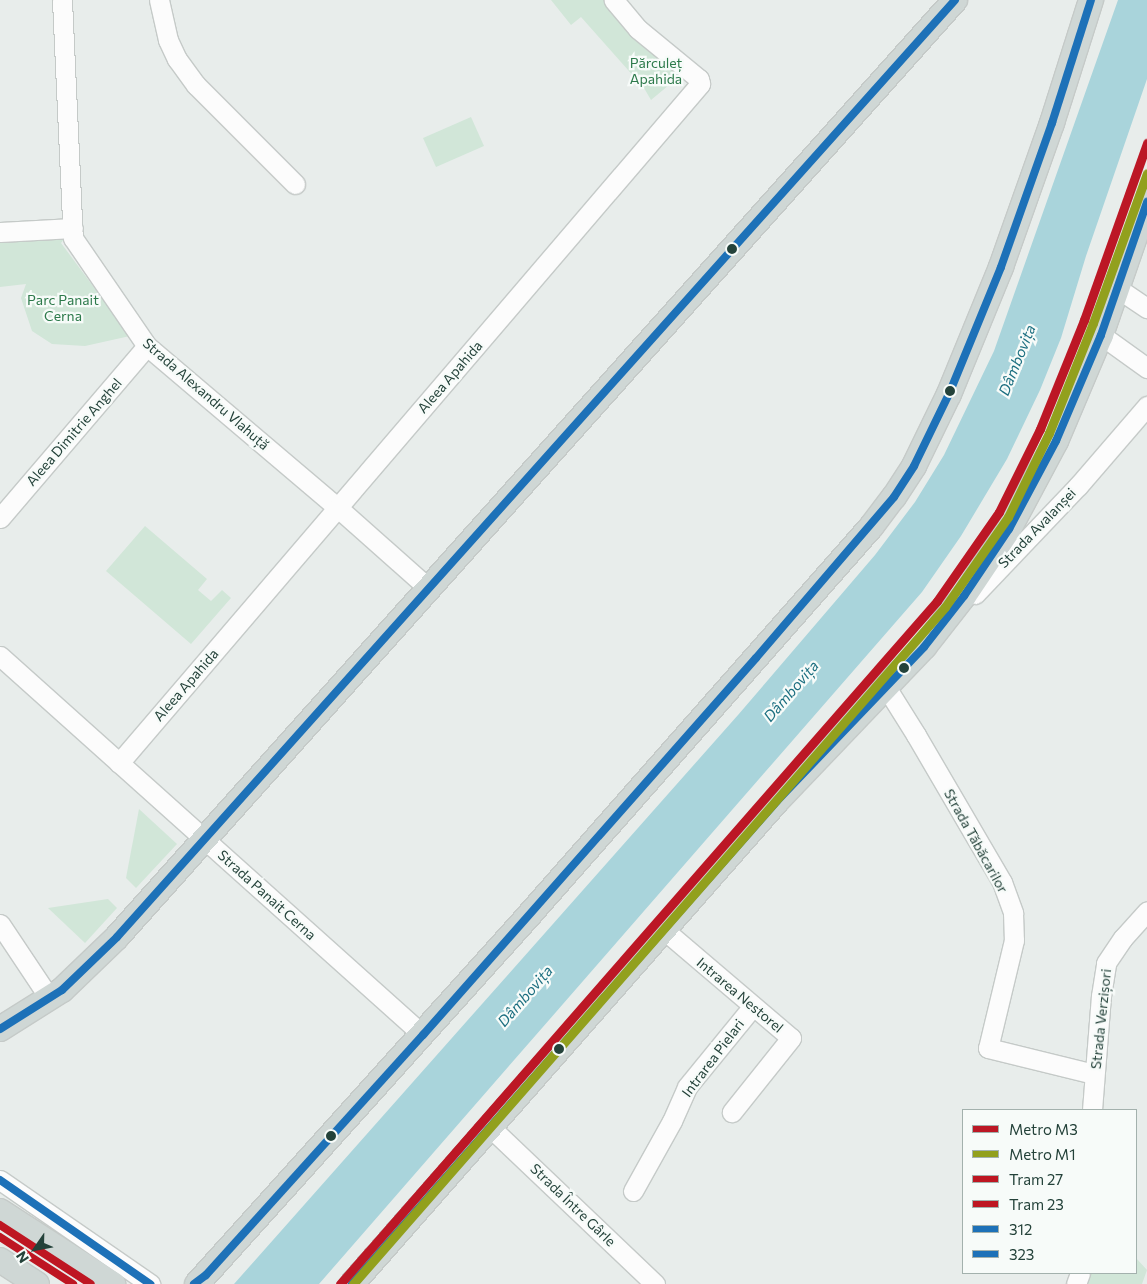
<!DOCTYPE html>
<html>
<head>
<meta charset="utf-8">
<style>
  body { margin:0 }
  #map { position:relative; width:1147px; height:1284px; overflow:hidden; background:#e8edeb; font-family:Commissioner,sans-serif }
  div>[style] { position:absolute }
  .green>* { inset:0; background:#d1e6d8 }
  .water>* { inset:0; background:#a9d4db }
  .roads { filter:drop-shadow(1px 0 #c5cac8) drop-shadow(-1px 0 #c5cac8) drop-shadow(0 1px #c5cac8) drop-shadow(0 -1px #c5cac8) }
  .minor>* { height:19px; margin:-9.5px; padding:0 9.5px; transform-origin:9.5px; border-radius:9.5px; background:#fcfcfc }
  .major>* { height:24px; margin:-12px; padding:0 12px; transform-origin:12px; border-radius:12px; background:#cfd7d5 }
  .bus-1>* { height:8px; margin:-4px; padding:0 4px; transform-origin:4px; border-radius:4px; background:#1d71b8 }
  .bus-2>* { height:8px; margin:-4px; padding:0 4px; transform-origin:4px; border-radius:4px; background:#1d71b8 }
  .tram-1>* { height:8px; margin:-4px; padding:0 4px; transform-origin:4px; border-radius:4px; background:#be1622 }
  .tram-2>* { height:8px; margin:-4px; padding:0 4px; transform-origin:4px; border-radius:4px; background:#be1622 }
  .metro-1>* { height:9px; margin:-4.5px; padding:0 4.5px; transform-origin:4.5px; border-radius:4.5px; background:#bc1725 }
  .metro-2>* { height:9px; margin:-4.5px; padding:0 4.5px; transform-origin:4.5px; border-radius:4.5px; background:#92a01d }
  .dots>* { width:14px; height:14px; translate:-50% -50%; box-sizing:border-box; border:2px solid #f7fbf9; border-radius:50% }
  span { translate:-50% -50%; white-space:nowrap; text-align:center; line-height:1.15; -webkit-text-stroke:4.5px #f7fbf9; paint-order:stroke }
  .park-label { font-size:14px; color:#2d7a4b }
  .street-label { font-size:14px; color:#24423a }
  .water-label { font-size:15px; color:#1c6f80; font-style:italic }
  .legend { position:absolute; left:962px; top:1109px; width:175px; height:165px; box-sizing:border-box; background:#f7fbf9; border:1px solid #a3b1ad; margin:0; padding:6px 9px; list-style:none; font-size:15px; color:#24423a }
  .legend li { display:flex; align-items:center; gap:10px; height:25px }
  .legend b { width:25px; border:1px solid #a3b1ad }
  .north { position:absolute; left:10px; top:1224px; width:50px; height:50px; -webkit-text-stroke:4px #f7fbf9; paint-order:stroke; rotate:237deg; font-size:14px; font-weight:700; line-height:20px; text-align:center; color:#24423a }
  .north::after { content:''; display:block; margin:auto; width:18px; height:22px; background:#24423a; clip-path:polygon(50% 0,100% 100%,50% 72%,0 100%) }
</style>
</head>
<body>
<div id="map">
  <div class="green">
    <div style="clip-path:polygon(551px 0,614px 0,687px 70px,651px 100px,644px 88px,581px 17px,571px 25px)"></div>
    <div style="clip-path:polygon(471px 117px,484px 146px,436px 167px,423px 138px)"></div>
    <div style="clip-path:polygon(73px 228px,61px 243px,130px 336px,85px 346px,52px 344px,32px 331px,21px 298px,26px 284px,0 287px,0 232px)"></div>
    <div style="clip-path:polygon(145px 526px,207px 579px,198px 590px,211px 601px,222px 590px,231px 598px,191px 644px,106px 571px)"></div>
    <div style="clip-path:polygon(139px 809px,177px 844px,136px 888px,126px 878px)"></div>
    <div style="clip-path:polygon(108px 899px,117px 908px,85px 943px,48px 908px)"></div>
    <div style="clip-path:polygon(1136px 1258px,1147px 1270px,1142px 1284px,1086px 1284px,1088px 1273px,1136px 1273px)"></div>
  </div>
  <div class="water">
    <div style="clip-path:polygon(1118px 0,1147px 0,1147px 79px,1086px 256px,1061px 338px,1040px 390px,1007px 459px,961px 536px,922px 592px,319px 1284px,234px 1284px,738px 715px,875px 555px,915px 502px,944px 455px,994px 351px)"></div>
  </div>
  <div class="roads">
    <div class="minor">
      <div style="left:62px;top:0;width:238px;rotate:87.4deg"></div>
      <div style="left:73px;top:238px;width:131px;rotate:55.6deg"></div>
      <div style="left:147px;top:346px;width:250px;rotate:40.3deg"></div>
      <div style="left:338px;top:508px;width:120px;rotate:41.6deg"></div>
      <div style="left:159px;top:0;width:41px;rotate:77.3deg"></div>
      <div style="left:168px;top:40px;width:21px;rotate:65deg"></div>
      <div style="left:177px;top:59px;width:32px;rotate:54deg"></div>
      <div style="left:196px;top:85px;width:140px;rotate:45deg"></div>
      <div style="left:0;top:232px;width:73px;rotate:-3.1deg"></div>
      <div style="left:1117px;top:288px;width:36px;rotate:34deg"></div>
      <div style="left:1101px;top:335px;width:57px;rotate:35.7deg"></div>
      <div style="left:0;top:518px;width:226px;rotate:-49.5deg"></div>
      <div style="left:975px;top:594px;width:149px;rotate:-46.4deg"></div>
      <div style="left:1078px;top:486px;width:106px;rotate:-49.2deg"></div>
      <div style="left:0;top:656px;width:568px;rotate:41.86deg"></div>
      <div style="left:886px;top:687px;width:57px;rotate:58deg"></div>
      <div style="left:916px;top:735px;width:170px;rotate:59.7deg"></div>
      <div style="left:1002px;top:882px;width:33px;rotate:70deg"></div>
      <div style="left:1013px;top:913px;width:27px;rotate:88deg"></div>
      <div style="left:1014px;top:940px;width:111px;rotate:103.5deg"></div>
      <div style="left:988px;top:1048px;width:109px;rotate:13.8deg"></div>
      <div style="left:119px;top:763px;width:894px;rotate:-49.45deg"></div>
      <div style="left:700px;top:84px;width:5px;rotate:-101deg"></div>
      <div style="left:699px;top:79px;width:79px;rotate:-140.7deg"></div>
      <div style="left:638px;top:29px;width:38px;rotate:-130deg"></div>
      <div style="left:0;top:924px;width:90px;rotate:56.3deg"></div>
      <div style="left:663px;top:929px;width:168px;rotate:40.4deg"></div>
      <div style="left:791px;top:1038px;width:95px;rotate:128.6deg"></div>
      <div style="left:1092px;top:1110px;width:114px;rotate:-85.5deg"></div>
      <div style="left:1101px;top:996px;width:33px;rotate:-81deg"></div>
      <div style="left:1106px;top:963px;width:30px;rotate:-56deg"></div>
      <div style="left:1123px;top:938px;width:36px;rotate:-48deg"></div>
      <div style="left:490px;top:1127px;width:228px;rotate:43.6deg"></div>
      <div style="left:0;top:1180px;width:183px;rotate:34.7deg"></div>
      <div style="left:633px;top:1191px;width:80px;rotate:-60.9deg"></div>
      <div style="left:672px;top:1121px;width:37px;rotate:-66deg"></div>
      <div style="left:687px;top:1087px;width:104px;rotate:-50.8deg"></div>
      <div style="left:1076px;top:1284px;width:12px;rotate:-70deg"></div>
    </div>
    <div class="major">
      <div style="left:0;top:1029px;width:73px;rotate:-32.2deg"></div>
      <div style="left:62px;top:990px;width:76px;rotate:-43.9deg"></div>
      <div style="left:117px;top:937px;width:1257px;rotate:-48.19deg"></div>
      <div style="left:0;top:1211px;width:135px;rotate:32.9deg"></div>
      <div style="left:0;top:1260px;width:44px;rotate:33deg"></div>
      <div style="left:197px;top:1284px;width:498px;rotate:-48deg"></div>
      <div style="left:530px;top:914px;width:516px;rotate:-48.62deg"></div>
      <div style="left:871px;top:527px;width:38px;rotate:-53deg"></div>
      <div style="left:894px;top:497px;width:37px;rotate:-57deg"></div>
      <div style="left:914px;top:466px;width:80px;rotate:-64.1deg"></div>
      <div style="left:949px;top:394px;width:137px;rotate:-67.7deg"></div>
      <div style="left:1001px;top:267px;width:153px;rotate:-70.5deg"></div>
      <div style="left:1052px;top:123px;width:129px;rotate:-72.4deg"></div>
      <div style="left:352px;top:1284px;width:643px;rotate:-48.65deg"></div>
      <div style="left:777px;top:801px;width:213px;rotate:-46.3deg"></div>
      <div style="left:924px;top:647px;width:65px;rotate:-51.9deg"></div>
      <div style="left:964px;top:596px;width:81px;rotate:-56.1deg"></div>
      <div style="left:1009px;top:529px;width:100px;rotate:-61.9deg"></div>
      <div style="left:1056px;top:441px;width:115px;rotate:-67deg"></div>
      <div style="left:1101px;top:335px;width:141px;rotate:-70.9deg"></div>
    </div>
  </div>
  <div class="bus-1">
    <div style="left:0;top:1180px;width:183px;rotate:34.7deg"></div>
    <div style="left:194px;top:1284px;width:15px;rotate:-37deg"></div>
    <div style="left:206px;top:1275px;width:324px;rotate:-47.9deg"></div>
    <div style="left:423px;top:1035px;width:503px;rotate:-48.55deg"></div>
    <div style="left:756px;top:658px;width:212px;rotate:-49.4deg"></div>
    <div style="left:894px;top:497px;width:37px;rotate:-57deg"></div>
    <div style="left:914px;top:466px;width:80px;rotate:-64.1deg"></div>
    <div style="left:949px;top:394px;width:137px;rotate:-67.7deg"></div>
    <div style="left:1001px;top:267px;width:153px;rotate:-70.5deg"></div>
    <div style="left:1052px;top:123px;width:129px;rotate:-72.4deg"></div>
    <div style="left:352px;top:1284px;width:643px;rotate:-48.65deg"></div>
    <div style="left:777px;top:801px;width:213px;rotate:-46.3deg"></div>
    <div style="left:924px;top:647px;width:65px;rotate:-51.9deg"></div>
    <div style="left:964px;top:596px;width:81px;rotate:-56.1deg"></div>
    <div style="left:1009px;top:529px;width:100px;rotate:-61.9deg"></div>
    <div style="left:1056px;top:441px;width:115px;rotate:-67deg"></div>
    <div style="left:1101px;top:335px;width:141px;rotate:-70.9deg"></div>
  </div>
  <div class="bus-2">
    <div style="left:0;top:1029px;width:73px;rotate:-32.2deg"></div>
    <div style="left:62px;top:990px;width:76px;rotate:-43.9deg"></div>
    <div style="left:117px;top:937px;width:1257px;rotate:-48.19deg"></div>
  </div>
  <div class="tram-1">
    <div style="left:0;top:1225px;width:108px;rotate:33deg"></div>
  </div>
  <div class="tram-2">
    <div style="left:0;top:1237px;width:87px;rotate:32.8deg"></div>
  </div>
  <div class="metro-1">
    <div style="left:340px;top:1284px;width:907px;rotate:-48.84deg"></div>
    <div style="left:937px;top:601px;width:108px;rotate:-55.1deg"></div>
    <div style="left:999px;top:512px;width:93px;rotate:-63.7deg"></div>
    <div style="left:1040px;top:429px;width:118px;rotate:-68deg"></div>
    <div style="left:1084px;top:320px;width:188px;rotate:-70.4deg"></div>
  </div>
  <div class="metro-2">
    <div style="left:353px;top:1284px;width:899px;rotate:-48.83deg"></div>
    <div style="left:945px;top:607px;width:110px;rotate:-55deg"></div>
    <div style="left:1008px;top:517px;width:93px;rotate:-64deg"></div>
    <div style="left:1049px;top:433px;width:118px;rotate:-68.2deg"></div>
    <div style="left:1093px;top:323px;width:159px;rotate:-70.2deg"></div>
  </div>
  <div class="dots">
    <div style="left:732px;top:249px;background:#24423a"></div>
    <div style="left:950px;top:391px;background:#24423a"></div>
    <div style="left:904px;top:668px;background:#24423a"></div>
    <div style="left:559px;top:1049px;background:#24423a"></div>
    <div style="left:331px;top:1136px;background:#24423a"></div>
  </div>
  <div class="park-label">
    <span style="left:656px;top:71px">Părculeț<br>Apahida</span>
    <span style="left:63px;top:308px">Parc Panait<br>Cerna</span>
  </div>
  <div class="street-label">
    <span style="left:450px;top:377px;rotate:-49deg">Aleea Apahida</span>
    <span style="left:206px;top:394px;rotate:41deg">Strada Alexandru Vlahuță</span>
    <span style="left:74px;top:432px;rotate:-49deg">Aleea Dimitrie Anghel</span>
    <span style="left:1037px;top:528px;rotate:-46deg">Strada Avalanșei</span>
    <span style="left:186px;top:685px;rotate:-49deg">Aleea Apahida</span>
    <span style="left:976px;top:841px;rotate:61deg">Strada Tăbăcarilor</span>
    <span style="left:267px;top:895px;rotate:42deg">Strada Panait Cerna</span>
    <span style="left:740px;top:995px;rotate:40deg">Intrarea Nestorel</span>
    <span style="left:1101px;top:1019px;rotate:-84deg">Strada Verzișori</span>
    <span style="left:713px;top:1058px;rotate:-53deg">Intrarea Pielari</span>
    <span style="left:573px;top:1205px;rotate:44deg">Strada Între Gârle</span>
  </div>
  <div class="water-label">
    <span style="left:1017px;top:360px;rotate:-68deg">Dâmbovița</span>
    <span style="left:791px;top:691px;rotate:-49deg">Dâmbovița</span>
    <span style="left:525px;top:996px;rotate:-49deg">Dâmbovița</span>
  </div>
  <ul class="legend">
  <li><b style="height:6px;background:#bc1725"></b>Metro M3</li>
  <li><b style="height:6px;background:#92a01d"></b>Metro M1</li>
  <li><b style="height:6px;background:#be1622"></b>Tram 27</li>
  <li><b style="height:6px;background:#be1622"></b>Tram 23</li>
  <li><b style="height:6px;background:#1d71b8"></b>312</li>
  <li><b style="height:6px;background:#1d71b8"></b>323</li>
  </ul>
  <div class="north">N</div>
</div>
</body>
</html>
